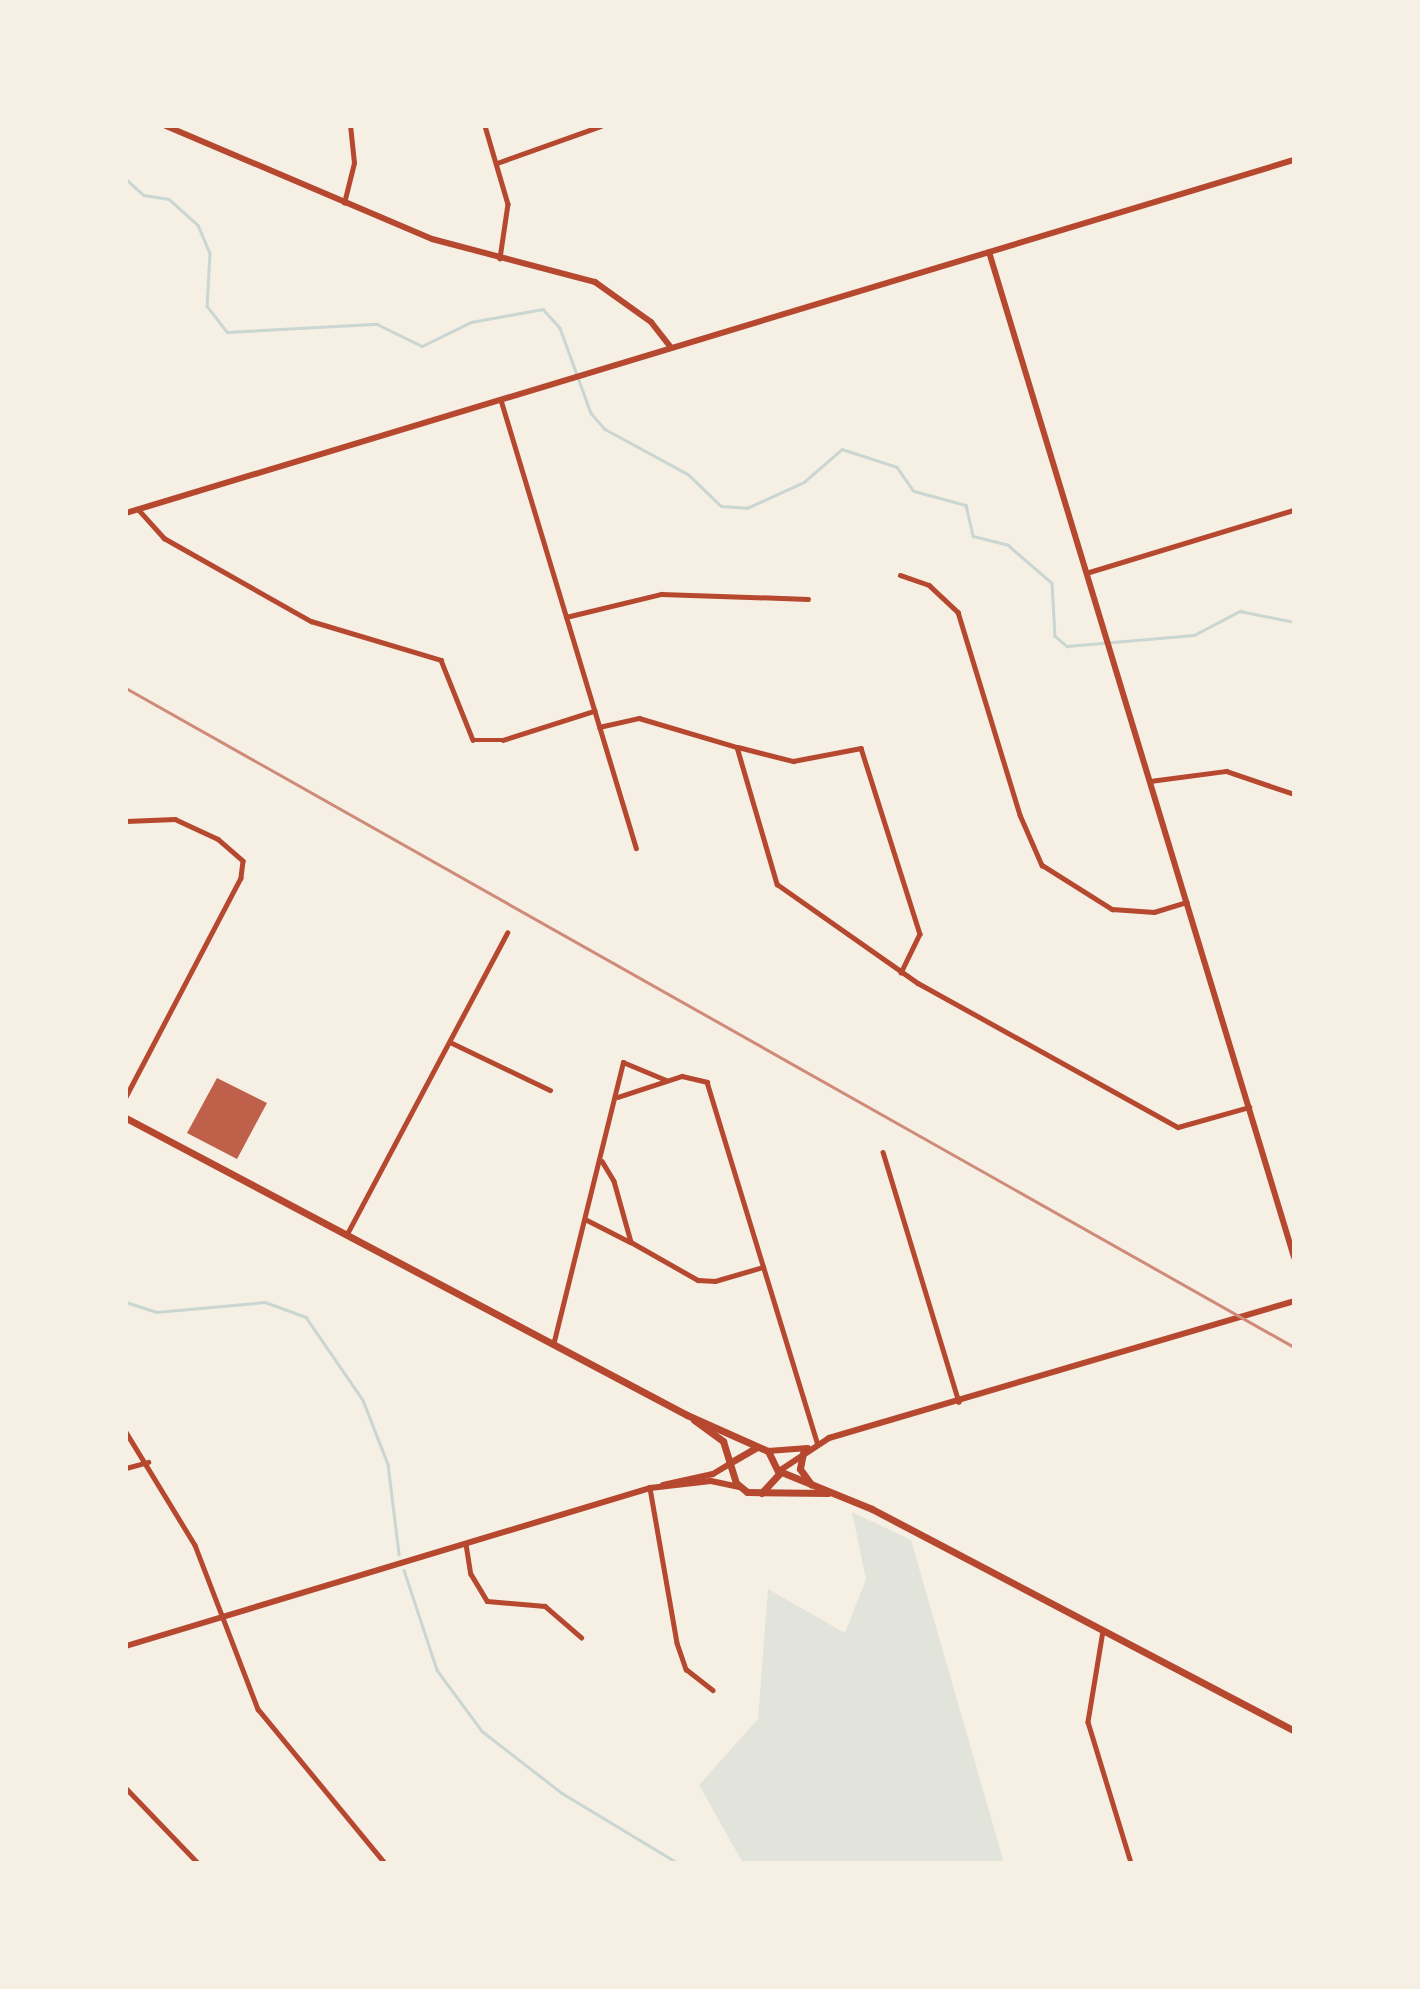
<!DOCTYPE html>
<html>
<head>
<meta charset="utf-8">
<style>
  body { margin:0 }
  #map { position:relative; width:1420px; height:1989px; overflow:hidden; background:#f6efe4; font-family:"Nunito Sans",sans-serif }
  div>[style] { position:absolute }
  .green>* { inset:0; background:#e2e4dc }
  .stream>* { height:2.5px; margin:-1.25px; padding:0 1.25px; transform-origin:1.25px; border-radius:1.25px; background:#c9d6d2 }
  .building>* { inset:0; background:#bf614a }
  .minor>* { height:4.5px; margin:-2.25px; padding:0 2.25px; transform-origin:2.25px; border-radius:2.25px; background:#b5482f }
  .tertiary>* { height:6px; margin:-3px; padding:0 3px; transform-origin:3px; border-radius:3px; background:#b5482f }
  .secondary>* { height:7px; margin:-3.5px; padding:0 3.5px; transform-origin:3.5px; border-radius:3.5px; background:#b5482f }
  .rail>* { height:2.5px; margin:-1.25px; padding:0 1.25px; transform-origin:1.25px; border-radius:1.25px; background:#cf8b77 }
  span { translate:-50% -50%; white-space:nowrap; text-align:center; line-height:1.15; -webkit-text-stroke:5px #f6efe4; paint-order:stroke }
  .frame { position:absolute; inset:0; border:128px solid #f6efe4; pointer-events:none }
</style>
</head>
<body>
<div id="map">
  <div class="green">
    <div style="clip-path:polygon(852px 1512px,911px 1540px,1004px 1863px,743px 1863px,699px 1785px,758px 1719px,768px 1589px,845px 1633px,866px 1579px)"></div>
  </div>
  <div class="stream">
    <div style="left:126px;top:179px;width:24px;rotate:42deg"></div>
    <div style="left:144px;top:195px;width:25px;rotate:9deg"></div>
    <div style="left:169px;top:199px;width:39px;rotate:42deg"></div>
    <div style="left:198px;top:225px;width:30px;rotate:67deg"></div>
    <div style="left:210px;top:253px;width:53px;rotate:93.2deg"></div>
    <div style="left:207px;top:306px;width:33px;rotate:52deg"></div>
    <div style="left:227px;top:332px;width:150px;rotate:-3.1deg"></div>
    <div style="left:377px;top:324px;width:50px;rotate:26.1deg"></div>
    <div style="left:422px;top:346px;width:55px;rotate:-26.1deg"></div>
    <div style="left:471px;top:322px;width:73px;rotate:-10.2deg"></div>
    <div style="left:543px;top:309px;width:25px;rotate:48deg"></div>
    <div style="left:560px;top:328px;width:90px;rotate:70deg"></div>
    <div style="left:591px;top:413px;width:21px;rotate:49deg"></div>
    <div style="left:605px;top:429px;width:94px;rotate:28.5deg"></div>
    <div style="left:688px;top:474px;width:46px;rotate:44.1deg"></div>
    <div style="left:721px;top:506px;width:26px;rotate:4deg"></div>
    <div style="left:747px;top:508px;width:63px;rotate:-24.5deg"></div>
    <div style="left:804px;top:482px;width:50px;rotate:-41deg"></div>
    <div style="left:842px;top:449px;width:58px;rotate:18.1deg"></div>
    <div style="left:897px;top:467px;width:29px;rotate:55deg"></div>
    <div style="left:914px;top:491px;width:54px;rotate:15.1deg"></div>
    <div style="left:966px;top:505px;width:32px;rotate:77deg"></div>
    <div style="left:973px;top:536px;width:36px;rotate:14deg"></div>
    <div style="left:1008px;top:545px;width:58px;rotate:40.8deg"></div>
    <div style="left:1052px;top:583px;width:53px;rotate:86.8deg"></div>
    <div style="left:1055px;top:636px;width:16px;rotate:40deg"></div>
    <div style="left:1067px;top:646px;width:127px;rotate:-5deg"></div>
    <div style="left:1194px;top:635px;width:52px;rotate:-27.6deg"></div>
    <div style="left:1240px;top:611px;width:55px;rotate:11.5deg"></div>
    <div style="left:126px;top:1302px;width:32px;rotate:18deg"></div>
    <div style="left:156px;top:1312px;width:109px;rotate:-5.2deg"></div>
    <div style="left:265px;top:1302px;width:44px;rotate:20.1deg"></div>
    <div style="left:306px;top:1317px;width:101px;rotate:55.5deg"></div>
    <div style="left:363px;top:1400px;width:69px;rotate:68.7deg"></div>
    <div style="left:388px;top:1464px;width:91px;rotate:83deg"></div>
    <div style="left:404px;top:1570px;width:105px;rotate:71.7deg"></div>
    <div style="left:437px;top:1670px;width:76px;rotate:53.6deg"></div>
    <div style="left:482px;top:1731px;width:101px;rotate:37.8deg"></div>
    <div style="left:562px;top:1793px;width:135px;rotate:31.1deg"></div>
  </div>
  <div class="building">
    <div style="clip-path:polygon(217px 1078px,267px 1103px,237px 1159px,187px 1133px)"></div>
  </div>
  <div class="minor">
    <div style="left:485px;top:126px;width:81px;rotate:73.6deg"></div>
    <div style="left:508px;top:204px;width:55px;rotate:98.4deg"></div>
    <div style="left:497px;top:163px;width:110px;rotate:-19.6deg"></div>
    <div style="left:344px;top:203px;width:41px;rotate:-76deg"></div>
    <div style="left:354px;top:163px;width:37px;rotate:-96deg"></div>
    <div style="left:501px;top:400px;width:468px;rotate:73.2deg"></div>
    <div style="left:138px;top:509px;width:39px;rotate:48deg"></div>
    <div style="left:164px;top:538px;width:169px;rotate:29.5deg"></div>
    <div style="left:311px;top:621px;width:136px;rotate:16.7deg"></div>
    <div style="left:441px;top:660px;width:86px;rotate:68.2deg"></div>
    <div style="left:473px;top:740px;width:30px"></div>
    <div style="left:503px;top:740px;width:96px;rotate:-17.7deg"></div>
    <div style="left:1086px;top:573px;width:217px;rotate:-16.9deg"></div>
    <div style="left:900px;top:575px;width:31px;rotate:19deg"></div>
    <div style="left:929px;top:585px;width:40px;rotate:43deg"></div>
    <div style="left:958px;top:612px;width:212px;rotate:73deg"></div>
    <div style="left:1020px;top:815px;width:55px;rotate:66.3deg"></div>
    <div style="left:1042px;top:865px;width:83px;rotate:32.2deg"></div>
    <div style="left:1112px;top:909px;width:42px;rotate:4.1deg"></div>
    <div style="left:1154px;top:912px;width:34px;rotate:-17deg"></div>
    <div style="left:566px;top:617px;width:98px;rotate:-13.6deg"></div>
    <div style="left:661px;top:594px;width:147px;rotate:1.9deg"></div>
    <div style="left:599px;top:727px;width:41px;rotate:-12.7deg"></div>
    <div style="left:639px;top:718px;width:102px;rotate:16.5deg"></div>
    <div style="left:737px;top:747px;width:143px;rotate:73.7deg"></div>
    <div style="left:777px;top:884px;width:172px;rotate:35.1deg"></div>
    <div style="left:918px;top:983px;width:297px;rotate:29deg"></div>
    <div style="left:1178px;top:1127px;width:74px;rotate:-15.7deg"></div>
    <div style="left:738px;top:747px;width:57px;rotate:14.3deg"></div>
    <div style="left:793px;top:761px;width:69px;rotate:-10.8deg"></div>
    <div style="left:861px;top:748px;width:195px;rotate:72.4deg"></div>
    <div style="left:920px;top:934px;width:43px;rotate:116deg"></div>
    <div style="left:1150px;top:781px;width:77px;rotate:-7.5deg"></div>
    <div style="left:1226px;top:771px;width:72px;rotate:18.7deg"></div>
    <div style="left:126px;top:821px;width:49px;rotate:-2.3deg"></div>
    <div style="left:175px;top:819px;width:47px;rotate:24.9deg"></div>
    <div style="left:218px;top:839px;width:33px;rotate:41deg"></div>
    <div style="left:243px;top:861px;width:17px;rotate:97deg"></div>
    <div style="left:241px;top:878px;width:247px;rotate:117.7deg"></div>
    <div style="left:450px;top:1042px;width:111px;rotate:25.6deg"></div>
    <div style="left:618px;top:1097px;width:67px;rotate:-18.2deg"></div>
    <div style="left:682px;top:1076px;width:26px;rotate:13deg"></div>
    <div style="left:707px;top:1082px;width:379px;rotate:73deg"></div>
    <div style="left:883px;top:1152px;width:261px;rotate:73.1deg"></div>
    <div style="left:602px;top:1161px;width:23px;rotate:59deg"></div>
    <div style="left:614px;top:1181px;width:63px;rotate:74.4deg"></div>
    <div style="left:631px;top:1242px;width:77px;rotate:29.6deg"></div>
    <div style="left:698px;top:1280px;width:17px;rotate:3deg"></div>
    <div style="left:715px;top:1281px;width:50px;rotate:-16.3deg"></div>
    <div style="left:587px;top:1220px;width:48px;rotate:27.1deg"></div>
    <div style="left:348px;top:1232px;width:339px;rotate:-62deg"></div>
    <div style="left:554px;top:1341px;width:287px;rotate:-76.1deg"></div>
    <div style="left:623px;top:1062px;width:47px;rotate:22.7deg"></div>
    <div style="left:126px;top:1432px;width:132px;rotate:58.6deg"></div>
    <div style="left:195px;top:1545px;width:176px;rotate:69deg"></div>
    <div style="left:258px;top:1709px;width:200px;rotate:50.5deg"></div>
    <div style="left:126px;top:1468px;width:23px;rotate:-15deg"></div>
    <div style="left:650px;top:1488px;width:157px;rotate:80.1deg"></div>
    <div style="left:677px;top:1643px;width:28px;rotate:71deg"></div>
    <div style="left:686px;top:1669px;width:34px;rotate:38deg"></div>
    <div style="left:466px;top:1544px;width:30px;rotate:81deg"></div>
    <div style="left:471px;top:1574px;width:31px;rotate:59deg"></div>
    <div style="left:487px;top:1601px;width:58px;rotate:4.9deg"></div>
    <div style="left:545px;top:1606px;width:48px;rotate:40.7deg"></div>
    <div style="left:1103px;top:1631px;width:92px;rotate:99.4deg"></div>
    <div style="left:1088px;top:1722px;width:147px;rotate:73deg"></div>
    <div style="left:126px;top:1788px;width:104px;rotate:46.2deg"></div>
  </div>
  <div class="tertiary">
    <div style="left:166px;top:126px;width:289px;rotate:23deg"></div>
    <div style="left:432px;top:239px;width:169px;rotate:14.8deg"></div>
    <div style="left:595px;top:282px;width:69px;rotate:35.5deg"></div>
    <div style="left:651px;top:322px;width:31px;rotate:52deg"></div>
    <div style="left:989px;top:252px;width:1050px;rotate:73.12deg"></div>
    <div style="left:126px;top:513px;width:1220px;rotate:-16.82deg"></div>
    <div style="left:768px;top:1451px;width:40px;rotate:-4.3deg"></div>
    <div style="left:779px;top:1471px;width:60px;rotate:-33.4deg"></div>
    <div style="left:829px;top:1438px;width:485px;rotate:-16.4deg"></div>
    <div style="left:663px;top:1485px;width:51px;rotate:-12.4deg"></div>
    <div style="left:713px;top:1474px;width:21px;rotate:-31deg"></div>
    <div style="left:126px;top:1646px;width:547px;rotate:-16.78deg"></div>
    <div style="left:650px;top:1488px;width:61px;rotate:-6.5deg"></div>
    <div style="left:711px;top:1481px;width:29px;rotate:12deg"></div>
  </div>
  <div class="secondary">
    <div style="left:126px;top:1118px;width:635px;rotate:27.9deg"></div>
    <div style="left:687px;top:1415px;width:89px;rotate:24deg"></div>
    <div style="left:768px;top:1451px;width:25px;rotate:64deg"></div>
    <div style="left:779px;top:1474px;width:26px;rotate:133deg"></div>
    <div style="left:694px;top:1420px;width:36px;rotate:36deg"></div>
    <div style="left:723px;top:1441px;width:44px;rotate:72.8deg"></div>
    <div style="left:736px;top:1483px;width:14px;rotate:39deg"></div>
    <div style="left:747px;top:1492px;width:81px;rotate:0.7deg"></div>
    <div style="left:803px;top:1453px;width:16px;rotate:101deg"></div>
    <div style="left:800px;top:1469px;width:19px;rotate:54deg"></div>
    <div style="left:733px;top:1461px;width:28px;rotate:-30deg"></div>
    <div style="left:779px;top:1471px;width:100px;rotate:22.2deg"></div>
    <div style="left:872px;top:1509px;width:477px;rotate:27.7deg"></div>
  </div>
  <div class="rail">
    <div style="left:126px;top:688px;width:1341px;rotate:29.43deg"></div>
  </div>
  <div class="frame"></div>
</div>
</body>
</html>
